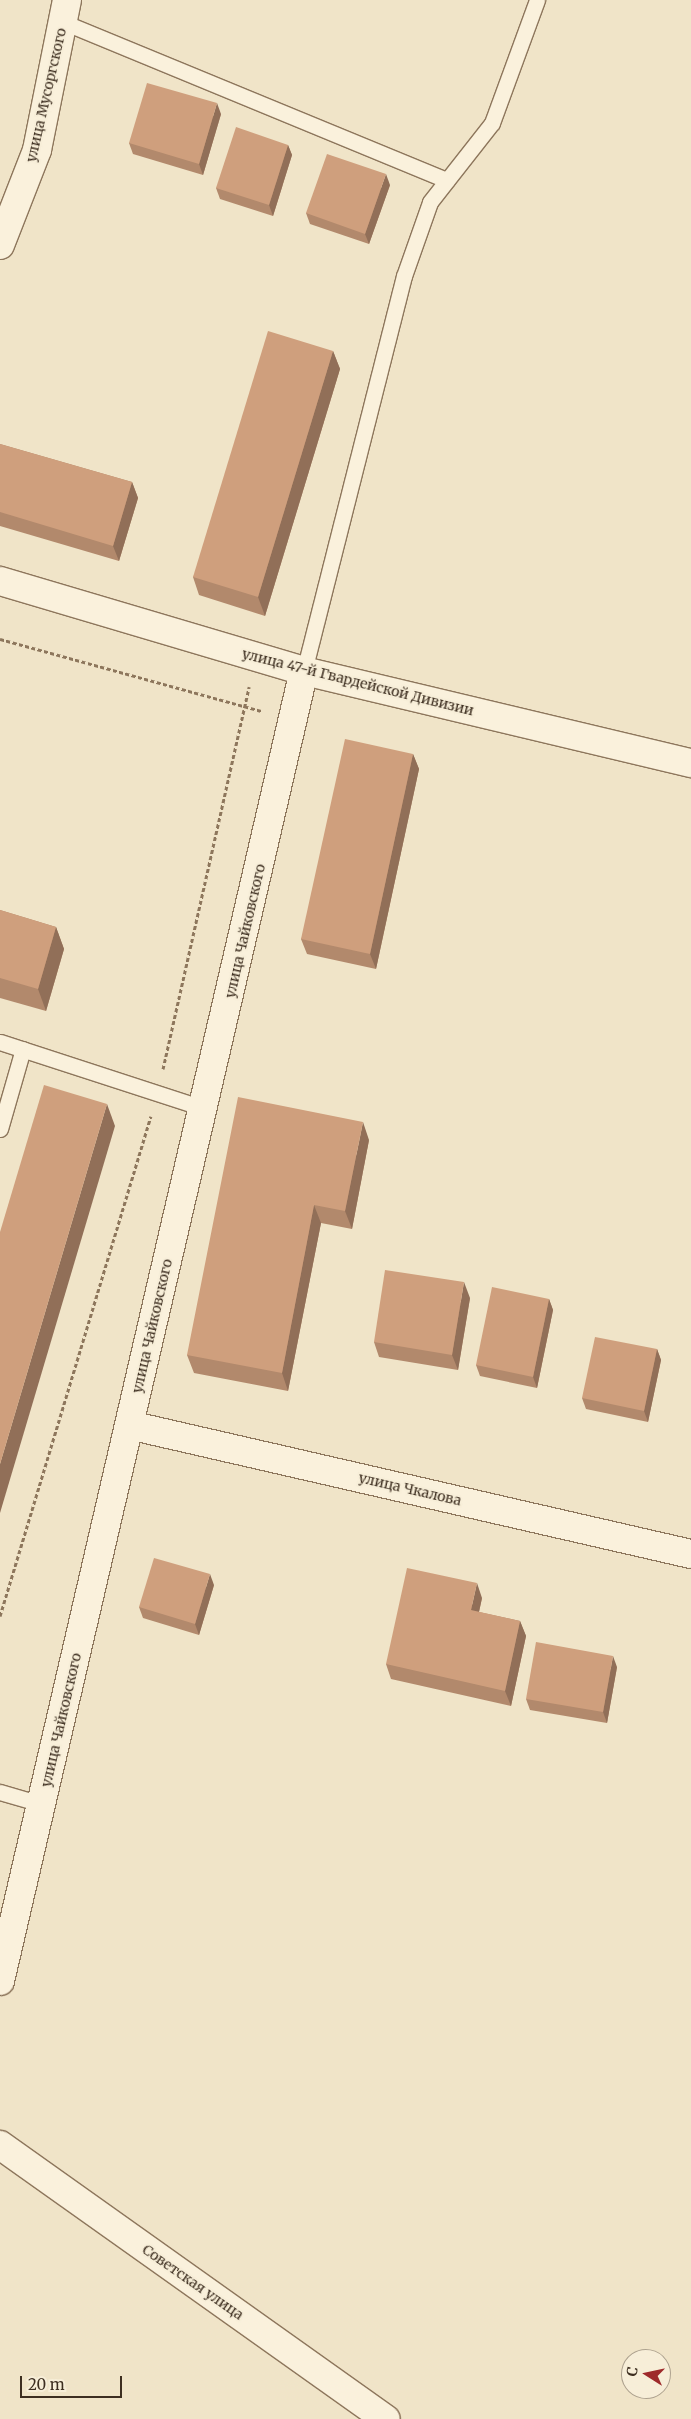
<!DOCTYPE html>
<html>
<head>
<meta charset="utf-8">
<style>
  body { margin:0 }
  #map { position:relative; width:691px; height:2419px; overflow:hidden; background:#f0e4c8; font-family:Merriweather,serif }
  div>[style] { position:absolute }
  .path>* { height:3px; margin-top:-1.5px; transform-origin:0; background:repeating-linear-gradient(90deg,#8d765c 0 4px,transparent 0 6.5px) }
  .roads { filter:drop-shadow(1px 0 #8d765c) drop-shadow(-1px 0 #8d765c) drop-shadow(0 1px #8d765c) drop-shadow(0 -1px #8d765c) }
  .lane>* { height:15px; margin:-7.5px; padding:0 7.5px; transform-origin:7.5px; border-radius:7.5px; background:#faf1dc }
  .street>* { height:28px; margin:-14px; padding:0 14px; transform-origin:14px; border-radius:14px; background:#faf1dc }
  .secondary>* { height:28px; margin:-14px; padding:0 14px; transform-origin:14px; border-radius:14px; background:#faf1dc }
  .wall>* { inset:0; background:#b2896c }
  .shaded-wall>* { inset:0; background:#916f58 }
  .building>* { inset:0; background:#cf9f7d }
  span { translate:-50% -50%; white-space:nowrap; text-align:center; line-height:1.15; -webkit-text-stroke:4px #f7eed8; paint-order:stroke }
  .street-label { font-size:14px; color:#3d2e20 }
  .north { position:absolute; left:621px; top:2349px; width:50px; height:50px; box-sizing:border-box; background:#f7eed8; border:1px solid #ada18e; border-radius:50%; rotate:280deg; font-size:14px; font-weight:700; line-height:20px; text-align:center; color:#3d2e20 }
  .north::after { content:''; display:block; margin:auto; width:18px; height:22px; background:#9e2a2b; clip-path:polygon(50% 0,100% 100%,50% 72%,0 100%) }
  .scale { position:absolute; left:20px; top:2376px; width:102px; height:22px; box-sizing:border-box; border:2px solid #3d2e20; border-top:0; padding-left:6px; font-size:15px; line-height:18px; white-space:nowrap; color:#3d2e20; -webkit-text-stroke:4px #f7eed8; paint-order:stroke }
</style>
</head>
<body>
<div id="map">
  <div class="path">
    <div style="left:0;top:639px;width:272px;rotate:15.4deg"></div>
    <div style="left:163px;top:1069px;width:392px;rotate:-77.3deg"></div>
    <div style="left:0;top:1616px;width:522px;rotate:-73.2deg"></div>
  </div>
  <div class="roads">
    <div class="lane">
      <div style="left:63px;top:22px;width:415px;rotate:22.4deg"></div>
      <div style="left:304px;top:671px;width:407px;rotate:-75.8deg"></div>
      <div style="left:404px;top:276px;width:78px;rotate:-70.6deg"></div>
      <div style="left:430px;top:202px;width:100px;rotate:-51.9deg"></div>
      <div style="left:492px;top:123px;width:131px;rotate:-69.9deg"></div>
      <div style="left:0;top:1042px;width:213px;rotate:18deg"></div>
      <div style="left:0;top:1129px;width:83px;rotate:-74deg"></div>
      <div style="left:0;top:1792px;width:43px;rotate:16.3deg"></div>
    </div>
    <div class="street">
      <div style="left:0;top:245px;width:102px;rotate:-68.7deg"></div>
      <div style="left:37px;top:150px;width:153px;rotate:-78.7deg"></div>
      <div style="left:129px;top:1425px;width:577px;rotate:12.93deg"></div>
    </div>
    <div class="secondary">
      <div style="left:0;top:581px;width:317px;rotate:16.5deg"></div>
      <div style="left:304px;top:671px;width:398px;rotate:13.4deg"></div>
      <div style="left:0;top:1981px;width:1345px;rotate:-76.94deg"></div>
      <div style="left:0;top:2145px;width:473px;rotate:35.4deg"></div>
    </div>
  </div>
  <div class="wall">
    <div style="clip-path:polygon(221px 114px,203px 175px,133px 154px,129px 143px)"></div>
    <div style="clip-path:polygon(288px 145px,292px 155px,273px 216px,220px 199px,216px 188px)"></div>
    <div style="clip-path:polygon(390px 185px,369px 244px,310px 224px,306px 213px)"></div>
    <div style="clip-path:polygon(333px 351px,340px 369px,265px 616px,199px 595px,193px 577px)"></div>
    <div style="clip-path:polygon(0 444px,132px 482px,138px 498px,119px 561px,0 526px)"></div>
    <div style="clip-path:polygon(413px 754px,419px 769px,376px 969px,307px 954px,301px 939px)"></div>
    <div style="clip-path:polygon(0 910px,56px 927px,64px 949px,46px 1011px,0 998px)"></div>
    <div style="clip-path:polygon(369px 1140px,352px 1229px,321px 1223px,288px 1391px,194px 1373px,187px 1355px)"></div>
    <div style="clip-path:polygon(470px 1298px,458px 1370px,379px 1357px,374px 1342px)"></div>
    <div style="clip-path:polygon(549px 1299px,553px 1310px,537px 1388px,480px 1376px,476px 1365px)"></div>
    <div style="clip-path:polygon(657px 1349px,661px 1360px,648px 1422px,586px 1409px,582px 1398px)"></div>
    <div style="clip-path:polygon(214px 1585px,199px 1635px,143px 1618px,139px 1607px)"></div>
    <div style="clip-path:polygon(482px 1598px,479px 1612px,520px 1621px,526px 1636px,511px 1706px,391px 1679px,386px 1664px)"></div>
    <div style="clip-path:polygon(617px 1667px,607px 1723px,530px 1710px,526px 1699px)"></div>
  </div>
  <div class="shaded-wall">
    <div style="clip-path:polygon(217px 103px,221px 114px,203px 175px,199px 164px)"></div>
    <div style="clip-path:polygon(288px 145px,292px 155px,273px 216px,269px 205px)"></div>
    <div style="clip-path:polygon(386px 174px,390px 185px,369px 244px,365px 234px)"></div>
    <div style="clip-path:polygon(333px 351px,340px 369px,265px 616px,258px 597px)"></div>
    <div style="clip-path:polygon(132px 482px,138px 498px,119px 561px,113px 546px)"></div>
    <div style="clip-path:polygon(413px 754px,419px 769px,376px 969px,370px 954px)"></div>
    <div style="clip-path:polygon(56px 927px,64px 949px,46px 1011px,38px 989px)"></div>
    <div style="clip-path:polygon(107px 1104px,115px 1126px,0 1513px,0 1464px)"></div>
    <div style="clip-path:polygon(363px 1122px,369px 1140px,352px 1229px,345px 1211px)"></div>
    <div style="clip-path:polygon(314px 1205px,321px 1223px,288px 1391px,282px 1373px)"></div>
    <div style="clip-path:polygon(464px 1282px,470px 1298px,458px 1370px,452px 1355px)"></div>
    <div style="clip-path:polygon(549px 1299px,553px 1310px,537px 1388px,533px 1377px)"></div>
    <div style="clip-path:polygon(657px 1349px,661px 1360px,648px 1422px,644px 1411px)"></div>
    <div style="clip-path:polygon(210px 1574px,214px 1585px,199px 1635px,195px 1624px)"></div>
    <div style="clip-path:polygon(477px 1583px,482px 1598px,476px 1625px,471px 1610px)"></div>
    <div style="clip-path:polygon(520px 1621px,526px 1636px,511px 1706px,505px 1691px)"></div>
    <div style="clip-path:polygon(613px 1656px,617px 1667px,607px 1723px,603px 1712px)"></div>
  </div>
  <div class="building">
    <div style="clip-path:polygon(147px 83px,217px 103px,199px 164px,129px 143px)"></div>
    <div style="clip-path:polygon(236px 127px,288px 145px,269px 205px,216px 188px)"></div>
    <div style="clip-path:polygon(327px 154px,386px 174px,365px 234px,306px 213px)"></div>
    <div style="clip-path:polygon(268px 331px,333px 351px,258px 597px,193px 577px)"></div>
    <div style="clip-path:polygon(0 444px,132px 482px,113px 546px,0 512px)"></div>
    <div style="clip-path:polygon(345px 739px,413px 754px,370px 954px,301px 939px)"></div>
    <div style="clip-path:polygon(0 910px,56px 927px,38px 989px,0 978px)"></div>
    <div style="clip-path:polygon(44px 1085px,107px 1104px,0 1464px,0 1232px)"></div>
    <div style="clip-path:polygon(238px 1097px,363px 1122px,345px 1211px,314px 1205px,282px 1373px,187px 1355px)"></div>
    <div style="clip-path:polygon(385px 1270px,464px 1282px,452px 1355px,374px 1342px)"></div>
    <div style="clip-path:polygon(492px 1287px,549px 1299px,533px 1377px,476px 1365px)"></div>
    <div style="clip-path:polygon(595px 1337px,657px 1349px,644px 1411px,582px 1398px)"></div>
    <div style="clip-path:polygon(154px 1558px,210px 1574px,195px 1624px,139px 1607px)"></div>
    <div style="clip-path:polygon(407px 1568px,477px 1583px,471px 1610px,520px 1621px,505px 1691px,386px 1664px)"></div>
    <div style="clip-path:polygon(536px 1642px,613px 1656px,603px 1712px,526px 1699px)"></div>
  </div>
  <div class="street-label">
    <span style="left:46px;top:95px;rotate:-77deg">улица Мусоргского</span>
    <span style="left:358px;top:682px;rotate:14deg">улица 47-й Гвардейской Дивизии</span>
    <span style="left:245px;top:931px;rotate:-77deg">улица Чайковского</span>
    <span style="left:152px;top:1326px;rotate:-77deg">улица Чайковского</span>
    <span style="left:410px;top:1489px;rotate:13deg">улица Чкалова</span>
    <span style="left:61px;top:1720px;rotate:-77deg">улица Чайковского</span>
    <span style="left:193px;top:2282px;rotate:35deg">Советская улица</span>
  </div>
  <div class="north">С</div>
  <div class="scale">20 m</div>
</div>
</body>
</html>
